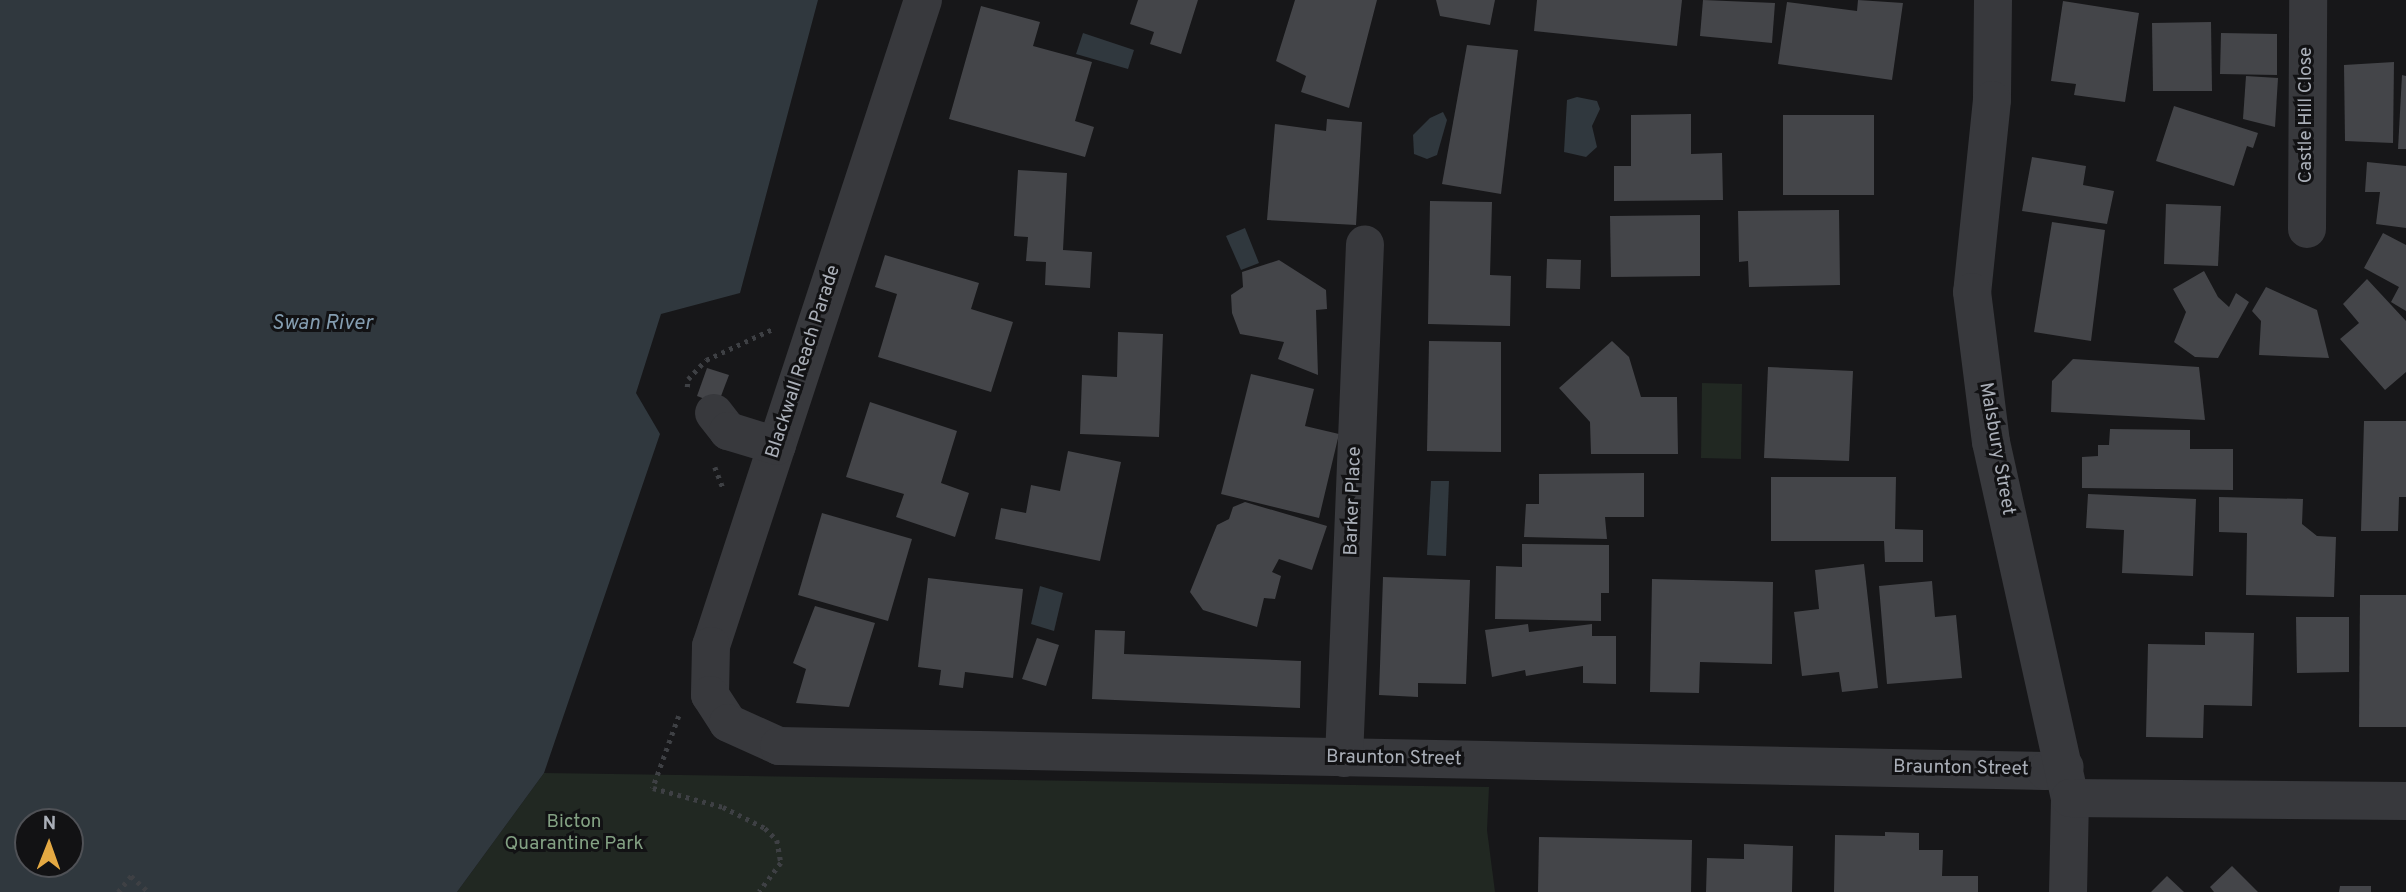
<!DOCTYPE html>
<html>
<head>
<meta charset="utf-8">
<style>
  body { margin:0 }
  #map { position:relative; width:2406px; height:892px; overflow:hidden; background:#171719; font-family:Overpass,sans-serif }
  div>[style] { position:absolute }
  .green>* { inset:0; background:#212822 }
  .water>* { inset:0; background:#30383e }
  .building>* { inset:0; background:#444549 }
  .path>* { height:4.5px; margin-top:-2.25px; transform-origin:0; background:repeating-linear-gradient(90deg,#3e4044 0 3.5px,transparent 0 8.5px) }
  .minor>* { height:38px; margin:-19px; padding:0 19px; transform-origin:19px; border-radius:19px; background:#38393d }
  span { translate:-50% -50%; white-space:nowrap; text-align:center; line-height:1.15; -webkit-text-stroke:6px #121214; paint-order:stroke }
  .street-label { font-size:19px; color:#aaafb8 }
  .park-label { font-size:19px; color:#83a183 }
  .water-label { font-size:21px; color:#849db0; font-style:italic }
  .north { position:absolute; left:14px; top:808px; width:70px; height:70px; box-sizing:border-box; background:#121214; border:2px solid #4f5156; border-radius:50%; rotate:1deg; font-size:19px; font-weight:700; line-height:28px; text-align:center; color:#aaafb8 }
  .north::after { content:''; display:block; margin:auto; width:24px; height:32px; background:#e4a943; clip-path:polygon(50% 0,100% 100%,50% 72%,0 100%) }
</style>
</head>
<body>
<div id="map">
  <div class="green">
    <div style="clip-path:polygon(1702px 383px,1742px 384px,1741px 459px,1701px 458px)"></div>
    <div style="clip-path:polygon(544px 773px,1489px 787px,1487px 830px,1495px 892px,457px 892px)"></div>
  </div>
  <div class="water">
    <div style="clip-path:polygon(evenodd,0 0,818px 0,740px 293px,661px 314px,636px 393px,660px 434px,544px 773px,457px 892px,0 892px,0 0,28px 822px,70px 822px,70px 864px,28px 864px,28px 822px)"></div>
    <div style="clip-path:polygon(1083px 33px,1134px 50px,1128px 69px,1076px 54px)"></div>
    <div style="clip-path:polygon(1577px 97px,1597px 101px,1600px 109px,1592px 126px,1597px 147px,1586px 157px,1564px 152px,1567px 100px)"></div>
    <div style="clip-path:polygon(1443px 112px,1447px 120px,1437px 155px,1427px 159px,1414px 154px,1413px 135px,1430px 118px)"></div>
    <div style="clip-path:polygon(1245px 228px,1259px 263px,1241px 270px,1226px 236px)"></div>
    <div style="clip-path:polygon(1431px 481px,1449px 481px,1446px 556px,1427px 555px)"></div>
    <div style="clip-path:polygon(1040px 586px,1063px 593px,1054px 631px,1031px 624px)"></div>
  </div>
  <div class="building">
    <div style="clip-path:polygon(1138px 0,1198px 0,1181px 54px,1150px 44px,1154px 32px,1130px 24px)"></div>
    <div style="clip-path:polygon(1295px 0,1377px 0,1349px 108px,1301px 92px,1306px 76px,1276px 61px)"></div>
    <div style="clip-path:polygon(1436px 0,1495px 0,1490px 25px,1440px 16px)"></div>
    <div style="clip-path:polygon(1537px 0,1682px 0,1677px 46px,1534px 31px)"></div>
    <div style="clip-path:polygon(1703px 0,1775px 3px,1772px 43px,1700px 36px)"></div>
    <div style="clip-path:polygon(1858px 0,1903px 3px,1892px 80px,1778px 64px,1787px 2px,1857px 11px)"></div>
    <div style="clip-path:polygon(2063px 1px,2139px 13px,2125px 102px,2074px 95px,2076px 84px,2051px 81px)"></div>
    <div style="clip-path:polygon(981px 6px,1040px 22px,1033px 46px,1092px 62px,1075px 121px,1094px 127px,1085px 157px,949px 119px)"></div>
    <div style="clip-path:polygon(2211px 22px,2212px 91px,2153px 91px,2152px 23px)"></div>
    <div style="clip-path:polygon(2221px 33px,2277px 34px,2277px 75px,2220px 74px)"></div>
    <div style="clip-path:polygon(1467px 45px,1518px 50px,1501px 194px,1442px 184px)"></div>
    <div style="clip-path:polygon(2394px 62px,2393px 143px,2345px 141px,2344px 65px)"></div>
    <div style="clip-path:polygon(2402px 75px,2406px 76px,2406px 149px,2398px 149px)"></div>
    <div style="clip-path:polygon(2246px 76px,2278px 78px,2275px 127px,2243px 119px)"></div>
    <div style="clip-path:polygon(2174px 106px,2258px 133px,2253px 148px,2247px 146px,2234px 186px,2156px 161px)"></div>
    <div style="clip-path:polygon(1691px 114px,1691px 154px,1722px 153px,1723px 200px,1614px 201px,1614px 166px,1631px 166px,1631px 115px)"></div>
    <div style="clip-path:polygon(1783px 115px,1874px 115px,1874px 195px,1783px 195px)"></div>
    <div style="clip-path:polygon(1327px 119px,1362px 122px,1356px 225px,1267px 220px,1275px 124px,1326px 131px)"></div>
    <div style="clip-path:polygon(2032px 157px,2086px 166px,2083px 185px,2114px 191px,2107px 224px,2022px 211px)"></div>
    <div style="clip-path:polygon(2367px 162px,2406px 166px,2406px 228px,2376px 224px,2380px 192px,2365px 192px)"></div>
    <div style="clip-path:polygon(1018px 170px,1067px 173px,1063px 250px,1092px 252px,1090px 288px,1045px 285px,1046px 262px,1026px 261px,1028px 237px,1014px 236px)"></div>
    <div style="clip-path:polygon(1430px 201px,1492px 202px,1490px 275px,1511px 276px,1510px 326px,1428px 324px)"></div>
    <div style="clip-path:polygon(2166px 204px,2221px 206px,2218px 266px,2164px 264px)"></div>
    <div style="clip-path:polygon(1839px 210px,1840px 285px,1749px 287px,1748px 261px,1739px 262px,1738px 211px)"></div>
    <div style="clip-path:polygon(1700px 215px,1700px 276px,1611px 277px,1610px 216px)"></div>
    <div style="clip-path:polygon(2052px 222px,2105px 230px,2091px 341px,2034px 332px)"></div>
    <div style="clip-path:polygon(2383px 233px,2406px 245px,2406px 311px,2391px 302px,2399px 287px,2364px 268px)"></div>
    <div style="clip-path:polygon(885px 255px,979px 283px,971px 309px,1013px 322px,991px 392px,878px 357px,897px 294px,875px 287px)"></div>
    <div style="clip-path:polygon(1547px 259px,1581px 260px,1580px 289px,1546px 288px)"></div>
    <div style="clip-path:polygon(1279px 260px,1326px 290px,1327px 309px,1316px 310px,1318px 375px,1278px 359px,1284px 342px,1240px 334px,1232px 313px,1231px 295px,1243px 287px,1242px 272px)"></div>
    <div style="clip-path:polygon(2204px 271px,2218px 297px,2229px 307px,2236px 293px,2249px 302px,2218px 358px,2195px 357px,2174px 342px,2186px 312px,2173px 289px)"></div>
    <div style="clip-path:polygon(2367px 279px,2406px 321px,2406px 372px,2385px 390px,2340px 339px,2359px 323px,2343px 304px)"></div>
    <div style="clip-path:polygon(2266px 287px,2317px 310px,2329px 358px,2259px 355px,2261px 321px,2252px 311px)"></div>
    <div style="clip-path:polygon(1118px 332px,1163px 334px,1159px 437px,1080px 434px,1082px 375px,1117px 377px)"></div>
    <div style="clip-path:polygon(1429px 341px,1501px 342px,1501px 452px,1427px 451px)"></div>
    <div style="clip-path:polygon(1612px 341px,1629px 357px,1641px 397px,1677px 397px,1678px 454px,1591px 454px,1590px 422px,1559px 388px)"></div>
    <div style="clip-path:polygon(2073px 359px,2199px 367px,2205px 420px,2051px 412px,2052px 381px)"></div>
    <div style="clip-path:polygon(1768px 367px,1853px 371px,1849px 461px,1764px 458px)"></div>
    <div style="clip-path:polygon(707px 368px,729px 375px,718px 404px,697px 396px)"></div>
    <div style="clip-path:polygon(1251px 374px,1314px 389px,1305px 426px,1339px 434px,1319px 518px,1221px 494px)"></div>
    <div style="clip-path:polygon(870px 402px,957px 431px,941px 483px,969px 493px,955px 537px,896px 517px,904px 494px,846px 477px)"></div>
    <div style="clip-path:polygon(2364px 421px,2406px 421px,2406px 497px,2399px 497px,2398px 531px,2361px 531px)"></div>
    <div style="clip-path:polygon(2110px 429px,2190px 430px,2190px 449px,2233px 449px,2233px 490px,2082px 488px,2082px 457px,2098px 456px,2098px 445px,2109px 445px)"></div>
    <div style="clip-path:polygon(1068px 451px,1121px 462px,1100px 561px,995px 539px,1001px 508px,1026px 513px,1031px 485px,1060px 491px)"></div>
    <div style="clip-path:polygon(1644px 473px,1644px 517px,1605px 517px,1607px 539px,1524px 537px,1526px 504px,1539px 504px,1539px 474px)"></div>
    <div style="clip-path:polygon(1771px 477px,1896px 477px,1895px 529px,1923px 530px,1923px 562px,1885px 562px,1884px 541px,1771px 541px)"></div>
    <div style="clip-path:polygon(2088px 494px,2196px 499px,2193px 576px,2122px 573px,2124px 530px,2086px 528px)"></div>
    <div style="clip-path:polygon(2219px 497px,2303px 499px,2302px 524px,2317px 536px,2336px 537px,2334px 597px,2246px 595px,2247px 533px,2219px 532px)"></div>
    <div style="clip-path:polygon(1245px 502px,1327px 526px,1312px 570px,1279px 559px,1272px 572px,1281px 576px,1275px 599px,1264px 598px,1257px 627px,1203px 610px,1190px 592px,1217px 525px,1229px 519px,1233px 507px)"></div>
    <div style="clip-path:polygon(822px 513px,912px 539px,888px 621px,798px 595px)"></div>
    <div style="clip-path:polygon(1522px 544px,1609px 545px,1609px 593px,1601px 593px,1601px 621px,1495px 619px,1496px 566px,1522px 567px)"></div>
    <div style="clip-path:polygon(1864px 564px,1878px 688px,1842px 692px,1839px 672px,1802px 676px,1794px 612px,1819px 609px,1815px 570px)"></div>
    <div style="clip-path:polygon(1383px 577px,1470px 580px,1466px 684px,1418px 683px,1418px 697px,1379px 695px)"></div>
    <div style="clip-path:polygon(928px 578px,1023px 589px,1013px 678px,965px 672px,963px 688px,939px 685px,941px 670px,918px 667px)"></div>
    <div style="clip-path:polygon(1652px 579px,1773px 582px,1772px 664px,1700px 662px,1699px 693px,1650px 692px)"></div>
    <div style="clip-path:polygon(1932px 581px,1935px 617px,1956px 615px,1962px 678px,1887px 684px,1879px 586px)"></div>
    <div style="clip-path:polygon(2360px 595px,2406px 595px,2406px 727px,2359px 727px)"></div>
    <div style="clip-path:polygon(815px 606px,875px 623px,849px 707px,796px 703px,806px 669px,793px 663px)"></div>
    <div style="clip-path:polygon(2296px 617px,2349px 617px,2349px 672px,2297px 673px)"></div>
    <div style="clip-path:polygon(1528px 624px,1529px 632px,1592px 624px,1592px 636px,1616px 636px,1616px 684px,1583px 683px,1583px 666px,1526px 676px,1525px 670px,1492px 677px,1485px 630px)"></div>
    <div style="clip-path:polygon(1095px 630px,1125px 631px,1124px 654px,1301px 661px,1300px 708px,1092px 699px)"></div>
    <div style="clip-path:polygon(2205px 632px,2254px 633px,2252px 706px,2204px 705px,2203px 738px,2146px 737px,2148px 644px,2205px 645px)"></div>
    <div style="clip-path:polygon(1037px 638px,1059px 645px,1046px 686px,1022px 679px)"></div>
    <div style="clip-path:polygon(1885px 832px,1919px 833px,1919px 850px,1943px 850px,1942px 876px,1978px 876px,1978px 892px,1834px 892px,1835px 835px,1885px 836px)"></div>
    <div style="clip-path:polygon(1539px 837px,1692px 840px,1691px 892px,1538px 892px)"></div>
    <div style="clip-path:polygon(1744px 844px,1793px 846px,1792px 892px,1706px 892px,1707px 858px,1744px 859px)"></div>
    <div style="clip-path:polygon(2232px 866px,2258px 892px,2214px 892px,2210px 887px)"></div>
    <div style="clip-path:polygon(2167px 876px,2184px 892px,2151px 892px)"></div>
    <div style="clip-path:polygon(2340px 886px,2371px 886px,2371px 892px,2339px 892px)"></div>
  </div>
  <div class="path">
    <div style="left:687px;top:387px;width:8px;rotate:-83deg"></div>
    <div style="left:688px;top:379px;width:26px;rotate:-47deg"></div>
    <div style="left:706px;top:360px;width:76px;rotate:-24.9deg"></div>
    <div style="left:715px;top:467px;width:22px;rotate:69deg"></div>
    <div style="left:679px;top:716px;width:77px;rotate:109.9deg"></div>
    <div style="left:653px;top:788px;width:73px;rotate:15.2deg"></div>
    <div style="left:723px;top:807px;width:47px;rotate:26.6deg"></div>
    <div style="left:765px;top:828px;width:17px;rotate:45deg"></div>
    <div style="left:777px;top:840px;width:23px;rotate:80deg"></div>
    <div style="left:781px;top:863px;width:36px;rotate:127deg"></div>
    <div style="left:118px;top:892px;width:21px;rotate:-51deg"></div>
    <div style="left:131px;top:876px;width:24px;rotate:42deg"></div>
  </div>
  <div class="minor">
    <div style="left:923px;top:0;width:680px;rotate:108.17deg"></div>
    <div style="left:711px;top:646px;width:49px;rotate:91.2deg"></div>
    <div style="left:710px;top:695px;width:33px;rotate:57deg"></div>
    <div style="left:728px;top:723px;width:56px;rotate:24.3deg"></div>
    <div style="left:779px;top:746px;width:1267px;rotate:1.13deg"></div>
    <div style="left:2046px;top:771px;width:19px;rotate:-12deg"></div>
    <div style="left:1993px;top:0;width:100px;rotate:90.6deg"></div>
    <div style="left:1992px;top:100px;width:193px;rotate:95.9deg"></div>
    <div style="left:1972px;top:292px;width:151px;rotate:82.8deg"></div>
    <div style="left:1991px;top:442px;width:365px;rotate:77.5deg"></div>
    <div style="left:2070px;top:798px;width:94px;rotate:91.2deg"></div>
    <div style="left:2307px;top:229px;width:229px;rotate:-89.7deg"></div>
    <div style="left:714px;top:413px;width:23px;rotate:52deg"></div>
    <div style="left:728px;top:431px;width:51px;rotate:17deg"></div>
    <div style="left:1344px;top:758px;width:514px;rotate:-87.66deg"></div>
    <div style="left:2070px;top:798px;width:336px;rotate:0.5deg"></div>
  </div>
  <div class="street-label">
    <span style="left:2307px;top:115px;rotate:-90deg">Castle Hill Close</span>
    <span style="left:804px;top:362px;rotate:-72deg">Blackwall Reach Parade</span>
    <span style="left:1996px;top:449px;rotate:80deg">Malsbury Street</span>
    <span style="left:1354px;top:501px;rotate:-88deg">Barker Place</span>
    <span style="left:1394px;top:759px;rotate:1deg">Braunton Street</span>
    <span style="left:1961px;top:769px;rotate:1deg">Braunton Street</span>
  </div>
  <div class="park-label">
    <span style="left:574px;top:834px">Bicton<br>Quarantine Park</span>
  </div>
  <div class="water-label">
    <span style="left:322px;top:324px">Swan River</span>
  </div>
  <div class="north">N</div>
</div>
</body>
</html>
